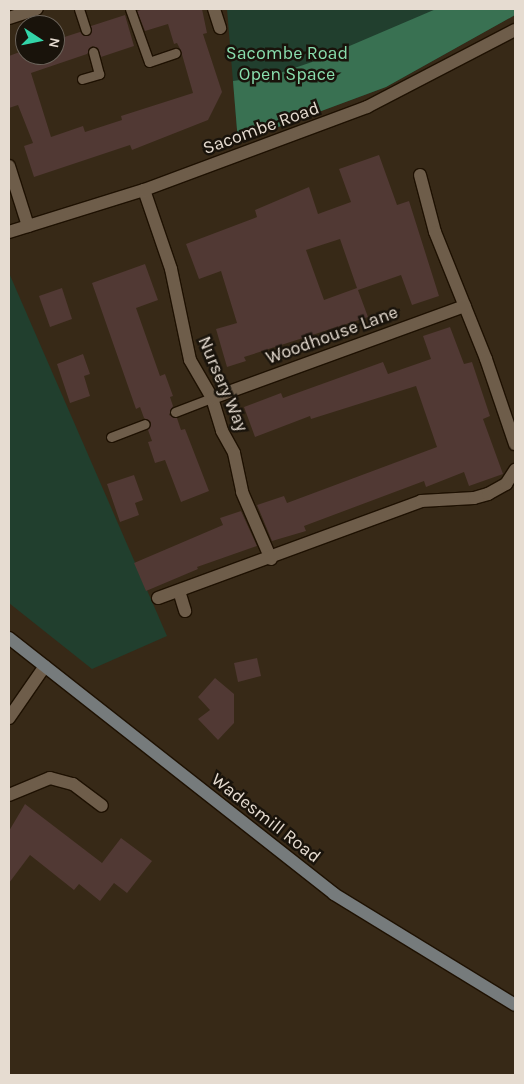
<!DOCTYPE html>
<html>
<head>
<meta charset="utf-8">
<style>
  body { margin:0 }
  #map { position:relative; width:524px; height:1084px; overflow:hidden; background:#372917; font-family:Karla,sans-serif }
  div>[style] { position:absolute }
  .green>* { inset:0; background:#213f2e }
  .forest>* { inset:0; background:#397152 }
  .building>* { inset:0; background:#513934 }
  .roads { filter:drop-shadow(1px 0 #1e1102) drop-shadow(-1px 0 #1e1102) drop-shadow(0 1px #1e1102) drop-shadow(0 -1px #1e1102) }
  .service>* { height:9px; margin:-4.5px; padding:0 4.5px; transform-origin:4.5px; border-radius:4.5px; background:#6e5d4a }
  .minor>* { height:12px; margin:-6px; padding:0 6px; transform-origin:6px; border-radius:6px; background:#6e5d4a }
  .secondary>* { height:12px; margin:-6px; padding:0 6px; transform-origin:6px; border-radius:6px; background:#767b7c }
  span { translate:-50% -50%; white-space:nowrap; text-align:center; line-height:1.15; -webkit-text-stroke:5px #19130b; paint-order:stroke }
  .park-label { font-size:18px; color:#89dead }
  .street-label { font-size:18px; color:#e6dcd1 }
  .frame { position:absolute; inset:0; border:10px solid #e6dcd1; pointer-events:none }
  .north { position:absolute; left:15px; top:15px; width:50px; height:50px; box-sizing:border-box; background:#19130b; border:1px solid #6b635a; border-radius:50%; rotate:101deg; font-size:14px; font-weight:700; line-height:20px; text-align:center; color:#e6dcd1 }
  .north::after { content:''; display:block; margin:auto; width:18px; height:22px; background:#33d4a8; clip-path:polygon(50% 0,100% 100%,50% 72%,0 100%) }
</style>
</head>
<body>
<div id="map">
  <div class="green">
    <div style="clip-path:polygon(227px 9px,515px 9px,515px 15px,386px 87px,238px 142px)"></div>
    <div style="clip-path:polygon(9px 273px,167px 636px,92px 669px,9px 603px)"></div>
  </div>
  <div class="forest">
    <div style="clip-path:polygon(436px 9px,515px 9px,515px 15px,386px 87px,238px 142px,233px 81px,274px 75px,312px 62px)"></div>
  </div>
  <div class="building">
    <div style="clip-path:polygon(144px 9px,202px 9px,207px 33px,203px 34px,222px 92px,208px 120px,132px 150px,130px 145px,34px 177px,24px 146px,33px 143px,18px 105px,9px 108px,9px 56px,25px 50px,25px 55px,55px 55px,55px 40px,80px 32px,88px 36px,91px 26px,125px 15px,134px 46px,101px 57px,98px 48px,92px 46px,87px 54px,31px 73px,51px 137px,83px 126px,85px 132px,122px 120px,121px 116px,193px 93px,181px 51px,177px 43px,174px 44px,168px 24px,145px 31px,137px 11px)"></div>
    <div style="clip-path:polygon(evenodd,379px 155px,397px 205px,409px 201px,439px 296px,412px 305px,401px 275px,358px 290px,368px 317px,244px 357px,246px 361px,227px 367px,216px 329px,237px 323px,221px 271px,199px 279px,186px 244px,257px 217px,255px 210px,309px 187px,318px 214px,351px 202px,339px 169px,379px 155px,340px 239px,357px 288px,324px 300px,306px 250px,340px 239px)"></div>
    <div style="clip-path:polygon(145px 264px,158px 300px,136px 308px,160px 376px,165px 374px,173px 396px,170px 397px,173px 406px,169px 415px,177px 418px,181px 430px,185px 429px,209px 491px,181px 502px,165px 460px,155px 463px,148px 442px,152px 441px,148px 430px,151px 422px,144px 418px,140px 407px,136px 409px,92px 283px)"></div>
    <div style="clip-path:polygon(62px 288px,72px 319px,50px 327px,39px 296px)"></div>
    <div style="clip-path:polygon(450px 327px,464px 364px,472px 362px,490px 416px,483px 419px,503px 474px,469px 486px,464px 472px,426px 487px,424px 481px,304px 526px,306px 531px,272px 541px,257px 505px,284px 496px,287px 503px,437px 447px,416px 386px,311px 419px,310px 416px,255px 437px,244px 407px,281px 393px,283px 398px,383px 362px,388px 374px,431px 359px,423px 336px)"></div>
    <div style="clip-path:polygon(83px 354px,90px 374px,84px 376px,90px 396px,70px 403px,57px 364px)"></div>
    <div style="clip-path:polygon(134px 475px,143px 500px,135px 503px,139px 515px,120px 522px,107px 484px)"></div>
    <div style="clip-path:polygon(241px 511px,257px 546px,197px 567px,198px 569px,146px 591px,134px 563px,223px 525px,220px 518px)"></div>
    <div style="clip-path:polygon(257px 658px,261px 676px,238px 682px,234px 663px)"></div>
    <div style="clip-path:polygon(215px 678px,234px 694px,234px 723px,218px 740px,198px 719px,210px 710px,198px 697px)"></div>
    <div style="clip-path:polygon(25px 804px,102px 863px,121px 838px,152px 861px,127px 893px,114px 883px,100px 901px,79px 884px,74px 890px,30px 855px,9px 883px,9px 831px)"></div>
  </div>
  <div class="roads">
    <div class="service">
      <div style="left:79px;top:9px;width:22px;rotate:72deg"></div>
      <div style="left:130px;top:9px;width:56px;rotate:70.3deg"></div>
      <div style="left:149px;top:62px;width:28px;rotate:-19deg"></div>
      <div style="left:82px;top:79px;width:18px;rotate:-16deg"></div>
      <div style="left:99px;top:74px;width:23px;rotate:-105deg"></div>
      <div style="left:175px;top:412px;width:40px;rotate:-21deg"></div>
      <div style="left:111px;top:437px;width:36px;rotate:-21deg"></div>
    </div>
    <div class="minor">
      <div style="left:214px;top:9px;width:20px;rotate:72deg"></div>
      <div style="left:9px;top:18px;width:29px;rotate:-18deg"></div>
      <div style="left:9px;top:166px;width:63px;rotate:72.4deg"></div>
      <div style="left:420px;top:175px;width:59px;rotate:75.3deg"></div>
      <div style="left:435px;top:232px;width:137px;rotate:68.1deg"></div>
      <div style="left:486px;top:359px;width:90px;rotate:71.2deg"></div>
      <div style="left:144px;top:190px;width:83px;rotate:71.1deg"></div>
      <div style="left:171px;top:269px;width:93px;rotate:78.2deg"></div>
      <div style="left:190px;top:360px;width:44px;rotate:59.9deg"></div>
      <div style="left:212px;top:398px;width:34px;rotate:73deg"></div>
      <div style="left:222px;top:431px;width:25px;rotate:61deg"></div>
      <div style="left:234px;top:453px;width:40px;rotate:78deg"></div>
      <div style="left:242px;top:492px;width:73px;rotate:66.6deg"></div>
      <div style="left:9px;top:232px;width:141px;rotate:-17.3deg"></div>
      <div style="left:144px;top:190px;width:238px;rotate:-20.4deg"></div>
      <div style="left:367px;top:107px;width:167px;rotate:-27.5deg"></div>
      <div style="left:212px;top:398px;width:269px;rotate:-20deg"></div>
      <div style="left:179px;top:591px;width:21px;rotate:73deg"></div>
      <div style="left:158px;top:598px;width:280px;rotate:-20.2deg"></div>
      <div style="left:421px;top:501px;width:53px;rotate:-3.2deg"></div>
      <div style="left:474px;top:498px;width:15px;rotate:-16deg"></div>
      <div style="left:488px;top:494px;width:21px;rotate:-29deg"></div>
      <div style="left:506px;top:484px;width:17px;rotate:-57deg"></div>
      <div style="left:9px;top:718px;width:63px;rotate:-55.3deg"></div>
      <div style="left:9px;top:795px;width:44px;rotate:-22.5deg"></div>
      <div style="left:50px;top:778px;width:24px;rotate:15deg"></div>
      <div style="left:73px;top:784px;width:36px;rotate:37deg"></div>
    </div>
    <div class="secondary">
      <div style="left:9px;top:638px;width:414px;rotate:38.2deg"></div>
      <div style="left:334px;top:894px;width:212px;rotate:31.5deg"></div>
    </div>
  </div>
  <div class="park-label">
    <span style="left:287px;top:64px">Sacombe Road<br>Open Space</span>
  </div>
  <div class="street-label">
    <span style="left:261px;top:128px;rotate:-20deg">Sacombe Road</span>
    <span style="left:332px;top:335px;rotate:-20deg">Woodhouse Lane</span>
    <span style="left:223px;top:384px;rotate:67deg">Nursery Way</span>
    <span style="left:266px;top:818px;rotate:38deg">Wadesmill Road</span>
  </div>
  <div class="frame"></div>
  <div class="north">N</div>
</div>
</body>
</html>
